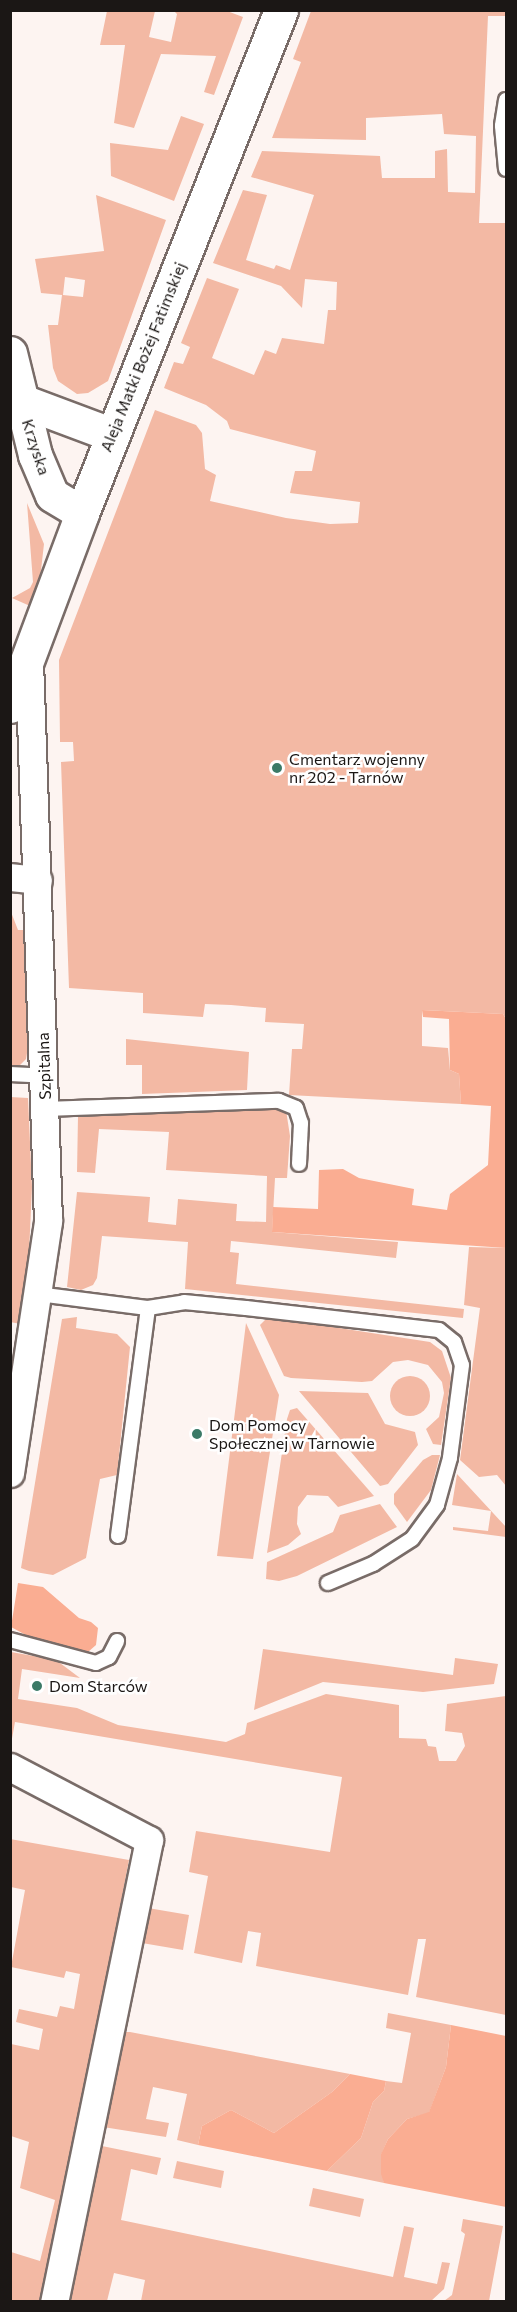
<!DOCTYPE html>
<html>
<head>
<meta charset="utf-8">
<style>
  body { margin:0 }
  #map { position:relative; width:517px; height:2312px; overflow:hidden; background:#fdf4f1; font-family:Commissioner,sans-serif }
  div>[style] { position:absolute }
  .green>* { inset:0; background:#f3b9a4 }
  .round { border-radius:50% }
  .forest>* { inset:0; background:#faad92 }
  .roads { filter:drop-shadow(2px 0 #796c68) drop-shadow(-2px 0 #796c68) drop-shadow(0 2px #796c68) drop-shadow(0 -2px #796c68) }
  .lane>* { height:14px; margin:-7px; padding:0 7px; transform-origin:7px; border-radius:7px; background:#fff }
  .street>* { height:27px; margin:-13.5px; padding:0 13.5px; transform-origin:13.5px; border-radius:13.5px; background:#fff }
  .secondary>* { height:33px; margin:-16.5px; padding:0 16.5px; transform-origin:16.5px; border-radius:16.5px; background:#fff }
  .dots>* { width:16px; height:16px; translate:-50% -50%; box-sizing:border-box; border:3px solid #fff; border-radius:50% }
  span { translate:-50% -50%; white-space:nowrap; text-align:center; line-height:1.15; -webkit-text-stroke:5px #fff; paint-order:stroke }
  .street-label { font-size:16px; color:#1b1715 }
  .poi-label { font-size:16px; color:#1b1715 }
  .left { translate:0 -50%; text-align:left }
  .frame { position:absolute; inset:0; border:12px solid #1b1715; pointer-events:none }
</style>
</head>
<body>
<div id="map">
  <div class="green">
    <div style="clip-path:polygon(107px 11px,155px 11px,149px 37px,171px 42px,177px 14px,174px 11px,227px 11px,243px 17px,214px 95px,204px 92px,216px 56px,161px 54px,134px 128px,114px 123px,125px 45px,100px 45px)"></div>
    <div style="clip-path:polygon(311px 11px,506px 11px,506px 16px,488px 16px,479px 223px,506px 223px,506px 1019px,503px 1014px,422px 1010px,422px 1046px,448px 1048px,450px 1070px,459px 1074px,461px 1104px,289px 1095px,292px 1049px,302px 1049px,304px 1024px,265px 1022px,266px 1008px,231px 1005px,205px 1004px,203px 1017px,143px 1013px,143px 993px,69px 988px,61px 762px,74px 761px,73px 742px,60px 742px,59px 660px,155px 410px,196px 425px,202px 433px,205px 469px,216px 475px,210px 501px,286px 518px,330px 524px,358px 523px,360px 502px,290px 493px,295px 471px,312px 471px,316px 451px,230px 429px,227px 421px,206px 405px,164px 388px,174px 362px,183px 364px,190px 347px,181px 343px,207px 278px,239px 289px,212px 358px,254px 375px,265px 350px,276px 354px,282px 338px,324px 344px,328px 310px,336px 310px,337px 282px,305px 279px,302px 308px,281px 286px,213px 263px,243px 190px,267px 195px,246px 260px,274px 269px,276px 265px,290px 270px,314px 195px,251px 177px,262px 151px,380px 156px,382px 178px,435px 178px,435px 151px,447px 149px,448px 192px,475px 193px,476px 136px,444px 134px,442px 114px,366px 118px,366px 140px,272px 138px,301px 62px,293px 59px)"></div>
    <div style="clip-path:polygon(181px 116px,204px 124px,174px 201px,111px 176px,110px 143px,168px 150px)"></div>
    <div style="clip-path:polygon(evenodd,96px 195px,166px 220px,108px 381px,88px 393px,77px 394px,58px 381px,53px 368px,48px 325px,58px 325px,62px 295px,41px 293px,35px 259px,104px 251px,96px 195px,65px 277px,85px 280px,83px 297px,63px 295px,65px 277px)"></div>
    <div style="clip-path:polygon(27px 503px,44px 544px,40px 579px,30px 606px,12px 598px,30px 588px,33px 582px)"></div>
    <div style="clip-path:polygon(11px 912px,18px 930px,26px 930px,28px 1047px,26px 1059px,20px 1065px,11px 1065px)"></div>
    <div style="clip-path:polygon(126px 1039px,249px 1052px,247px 1090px,142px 1094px,142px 1065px,126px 1065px)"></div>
    <div style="clip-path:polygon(10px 1097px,28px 1098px,32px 1187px,27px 1297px,21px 1324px,10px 1322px)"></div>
    <div style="clip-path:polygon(278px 1108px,286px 1110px,290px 1136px,287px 1178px,275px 1178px,272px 1232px,398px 1242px,396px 1258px,231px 1241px,230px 1252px,239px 1253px,236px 1284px,464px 1309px,463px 1318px,185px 1289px,188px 1242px,102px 1236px,97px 1278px,93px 1285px,81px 1290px,67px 1287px,77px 1192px,150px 1197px,148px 1222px,176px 1225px,178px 1199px,237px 1204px,236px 1221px,266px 1222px,267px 1176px,166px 1170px,169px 1132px,99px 1129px,95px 1173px,77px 1172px,78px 1116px)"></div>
    <div style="clip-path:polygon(469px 1247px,506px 1248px,506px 1486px,497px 1475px,479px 1477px,460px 1460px,480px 1308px,464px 1305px)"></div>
    <div style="clip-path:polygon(77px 1317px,76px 1328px,117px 1334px,130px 1347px,117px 1475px,100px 1479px,86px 1558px,53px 1575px,29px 1571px,21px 1568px,62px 1319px)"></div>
    <div style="clip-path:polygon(268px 1317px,430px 1342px,442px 1351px,451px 1378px,441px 1445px,433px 1444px,426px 1429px,439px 1417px,444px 1393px,442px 1382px,428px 1365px,408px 1360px,393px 1362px,372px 1381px,362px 1382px,291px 1378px,284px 1376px,260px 1325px)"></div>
    <div style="clip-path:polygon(246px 1323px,279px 1395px,253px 1559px,217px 1556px)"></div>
    <div class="round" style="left:390px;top:1376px;width:40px;height:40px"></div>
    <div style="clip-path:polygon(299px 1391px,368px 1393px,385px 1424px,415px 1432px,418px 1445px,388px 1484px,380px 1486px)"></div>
    <div style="clip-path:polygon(297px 1408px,374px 1496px,338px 1507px,328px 1496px,307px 1495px,298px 1507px,297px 1524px,301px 1534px,288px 1545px,267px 1553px,287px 1419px,290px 1410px)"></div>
    <div style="clip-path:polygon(432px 1455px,440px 1455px,431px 1490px,407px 1522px,394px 1504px,394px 1494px,423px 1460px)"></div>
    <div style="clip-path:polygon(457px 1474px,506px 1527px,506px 1537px,453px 1530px,453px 1527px,488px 1531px,491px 1511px,452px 1505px)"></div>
    <div style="clip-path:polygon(380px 1504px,397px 1527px,297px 1576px,279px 1581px,266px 1579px,267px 1562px,333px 1532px,340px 1515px)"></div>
    <div style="clip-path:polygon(263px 1649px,453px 1675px,455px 1658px,498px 1664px,494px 1684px,423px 1692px,323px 1682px,254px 1710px)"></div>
    <div style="clip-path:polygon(11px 1652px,56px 1660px,80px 1678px,22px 1669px,18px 1699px,77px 1708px,118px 1725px,226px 1742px,245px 1734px,247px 1723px,326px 1694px,399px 1705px,399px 1738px,426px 1739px,428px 1746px,436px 1747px,439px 1761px,456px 1761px,465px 1746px,462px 1733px,445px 1731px,447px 1704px,506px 1696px,506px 2015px,416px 1997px,426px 1939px,418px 1939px,408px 1995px,256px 1966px,261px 1933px,248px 1931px,242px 1963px,194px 1953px,208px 1876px,189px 1872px,196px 1831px,330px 1852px,342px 1777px,15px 1722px,11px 1744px)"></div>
    <div style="clip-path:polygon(10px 1839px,129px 1860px,45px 2301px,11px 2301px,11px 2252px,40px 2261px,55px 2200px,20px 2188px,29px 2142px,11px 2136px,11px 2044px,39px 2050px,43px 2029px,16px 2022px,19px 2009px,57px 2017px,60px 2006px,74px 2009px,80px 1974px,66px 1971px,64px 1978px,11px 1967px,25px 1890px,11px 1887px)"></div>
    <div style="clip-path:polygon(148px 1908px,189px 1915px,183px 1950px,142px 1943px)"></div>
    <div style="clip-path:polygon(388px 2013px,451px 2025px,446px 2067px,429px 2113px,407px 2119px,388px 2139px,381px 2155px,384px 2183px,327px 2171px,361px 2138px,373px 2102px,384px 2091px,386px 2081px,402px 2083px,411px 2033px,386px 2028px)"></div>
    <div style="clip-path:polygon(123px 2032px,130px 2032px,350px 2074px,332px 2092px,274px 2133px,231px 2110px,202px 2126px,198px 2145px,177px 2140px,187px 2094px,153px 2087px,146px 2119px,169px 2123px,166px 2137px,103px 2127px)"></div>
    <div style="clip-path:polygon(97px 2145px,161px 2158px,157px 2175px,131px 2169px,121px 2220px,393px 2277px,404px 2226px,414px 2228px,404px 2277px,437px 2284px,442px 2262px,450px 2263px,444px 2289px,431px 2301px,141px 2301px,145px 2280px,114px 2273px,107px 2301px,64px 2302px)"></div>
    <div style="clip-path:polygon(177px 2161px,224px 2171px,221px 2188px,173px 2178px)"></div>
    <div style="clip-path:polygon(313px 2188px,364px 2199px,360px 2217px,309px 2206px)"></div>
    <div style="clip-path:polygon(463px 2219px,503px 2226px,489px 2301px,444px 2301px,452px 2295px,465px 2234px,461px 2231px)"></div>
  </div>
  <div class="forest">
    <div style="clip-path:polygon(422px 1010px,503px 1014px,506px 1019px,506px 1248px,272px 1232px,273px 1207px,318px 1209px,319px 1170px,343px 1169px,359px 1178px,414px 1189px,412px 1205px,447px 1210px,450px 1194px,488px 1165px,491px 1106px,461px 1104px,459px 1074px,450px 1070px,449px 1019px,423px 1017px)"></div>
    <div style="clip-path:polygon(18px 1583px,43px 1587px,79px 1618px,91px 1622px,98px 1628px,96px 1645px,88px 1652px,74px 1652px,37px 1641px,11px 1627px)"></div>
    <div style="clip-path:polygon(451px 2025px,506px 2036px,506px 2207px,384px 2183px,381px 2174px,381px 2154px,388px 2139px,407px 2119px,429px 2112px,446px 2067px)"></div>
    <div style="clip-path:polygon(350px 2074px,386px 2081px,384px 2091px,373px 2102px,361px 2138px,327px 2171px,198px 2145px,202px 2126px,231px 2110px,274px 2133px,332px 2092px)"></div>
  </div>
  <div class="roads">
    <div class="lane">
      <div style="left:506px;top:100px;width:26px;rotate:99deg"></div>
      <div style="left:502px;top:126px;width:43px;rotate:84.7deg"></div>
      <div style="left:10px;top:1074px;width:34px;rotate:3deg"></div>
      <div style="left:45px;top:1109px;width:234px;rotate:-2deg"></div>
      <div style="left:279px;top:1101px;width:18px;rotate:22deg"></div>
      <div style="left:296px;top:1108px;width:16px;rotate:72deg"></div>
      <div style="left:301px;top:1123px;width:41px;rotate:92.8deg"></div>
      <div style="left:38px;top:1294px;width:111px;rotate:7.3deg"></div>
      <div style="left:148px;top:1308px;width:230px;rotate:97.5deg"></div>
      <div style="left:148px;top:1308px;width:36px;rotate:-9deg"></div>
      <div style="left:184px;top:1302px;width:62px;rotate:5.5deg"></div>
      <div style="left:246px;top:1308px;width:194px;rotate:6.5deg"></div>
      <div style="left:439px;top:1330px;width:19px;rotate:39deg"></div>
      <div style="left:454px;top:1342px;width:24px;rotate:71deg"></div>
      <div style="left:462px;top:1365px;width:94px;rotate:97.4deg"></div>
      <div style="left:450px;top:1458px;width:49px;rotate:105.5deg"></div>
      <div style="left:437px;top:1505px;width:42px;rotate:126.3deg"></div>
      <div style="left:412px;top:1539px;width:46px;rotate:147.3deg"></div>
      <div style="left:373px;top:1564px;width:49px;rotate:157.1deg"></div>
      <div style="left:10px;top:1640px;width:89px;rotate:15deg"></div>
      <div style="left:96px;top:1663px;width:14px;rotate:-25deg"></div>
      <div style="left:109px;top:1657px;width:18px;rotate:-63deg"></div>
    </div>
    <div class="street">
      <div style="left:10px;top:877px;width:28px;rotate:6deg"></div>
      <div style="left:10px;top:1473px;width:255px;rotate:-81.4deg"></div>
      <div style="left:48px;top:1221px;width:560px;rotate:-91.94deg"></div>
      <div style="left:10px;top:1767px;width:157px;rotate:27.7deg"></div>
      <div style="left:149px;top:1840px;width:472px;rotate:101.6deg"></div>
    </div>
    <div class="secondary">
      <div style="left:10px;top:353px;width:105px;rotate:76.2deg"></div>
      <div style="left:35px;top:455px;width:43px;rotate:67deg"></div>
      <div style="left:52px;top:495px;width:35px;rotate:31deg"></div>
      <div style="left:22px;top:401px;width:97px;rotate:20.5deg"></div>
      <div style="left:10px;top:706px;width:206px;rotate:-69.5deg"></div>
      <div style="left:82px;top:513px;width:541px;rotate:-68.41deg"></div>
    </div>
  </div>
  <div class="dots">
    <div style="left:277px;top:768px;background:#3b7a67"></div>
    <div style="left:197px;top:1434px;background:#3b7a67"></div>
    <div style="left:37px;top:1686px;background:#3b7a67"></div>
  </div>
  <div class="street-label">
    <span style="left:143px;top:357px;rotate:-68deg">Aleja Matki Bożej Fatimskiej</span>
    <span style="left:36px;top:447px;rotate:72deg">Krzyska</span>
    <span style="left:44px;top:1066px;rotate:-92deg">Szpitalna</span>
  </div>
  <div class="poi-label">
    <span class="left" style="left:289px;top:768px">Cmentarz wojenny<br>nr 202 - Tarnów</span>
    <span class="left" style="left:209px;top:1434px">Dom Pomocy<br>Społecznej w Tarnowie</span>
    <span class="left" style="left:49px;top:1686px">Dom Starców</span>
  </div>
  <div class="frame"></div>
</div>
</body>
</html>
